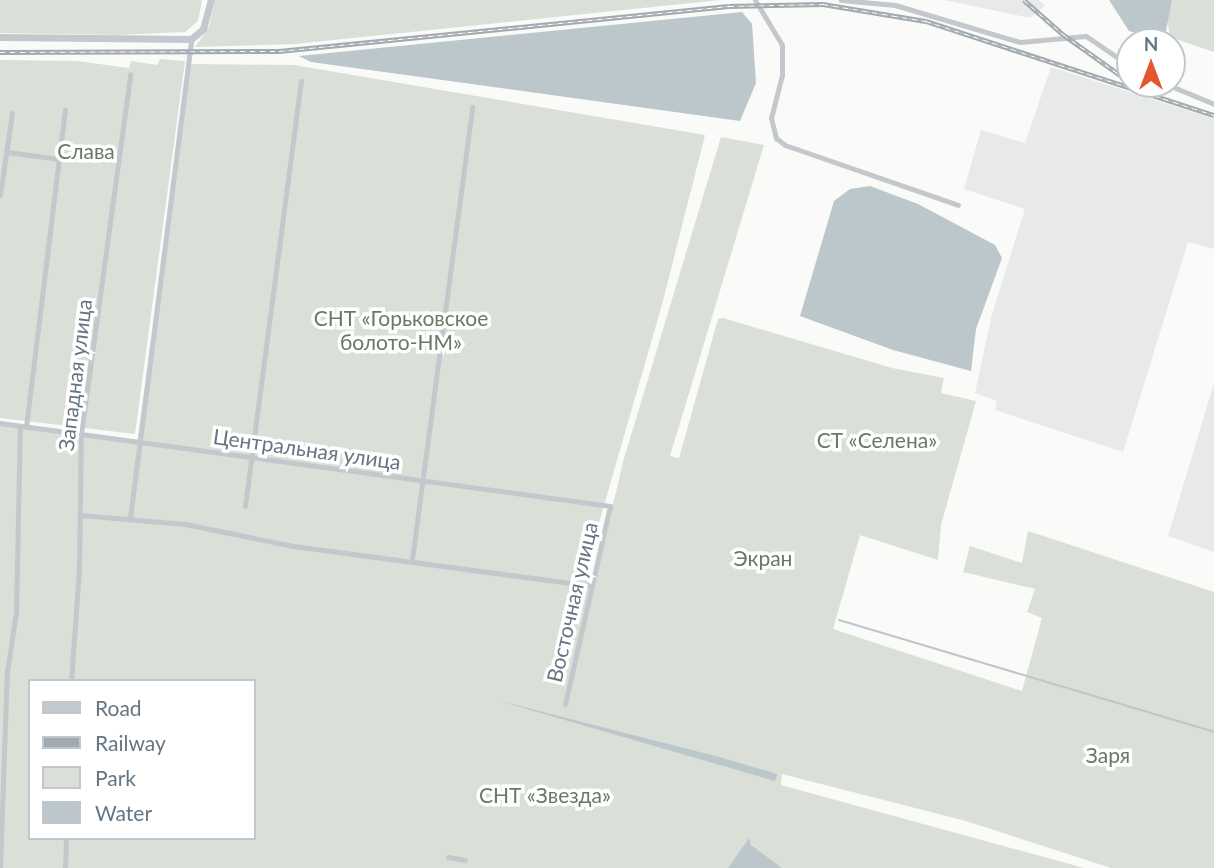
<!DOCTYPE html>
<html>
<head>
<meta charset="utf-8">
<style>
  body { margin:0 }
  #map { position:relative; width:1214px; height:868px; overflow:hidden; background:#fafaf8; font-family:Lato,sans-serif }
  div>[style] { position:absolute }
  .built>* { inset:0; background:#e8e9e9 }
  .green>* { inset:0; background:#dadfd7 }
  .water>* { inset:0; background:#bbc7cb }
  .stream>* { height:2px; margin:-1px; padding:0 1px; transform-origin:1px; border-radius:1px; background:#bbc7cb }
  .street>* { height:5px; margin:-2.5px; padding:0 2.5px; transform-origin:2.5px; border-radius:2.5px; background:#c3c8cc }
  .secondary>* { height:7px; margin:-3.5px; padding:0 3.5px; transform-origin:3.5px; border-radius:3.5px; background:#c3c9ce }
  .rail>* { height:4.5px; margin-top:-2.25px; transform-origin:0; background:repeating-linear-gradient(90deg,#fff 0 5px,#a2aab0 0 10px); box-sizing:border-box; border-block:2px solid #a2aab0 }
  span { translate:-50% -50%; white-space:nowrap; text-align:center; line-height:1.15; -webkit-text-stroke:7px #fff; paint-order:stroke }
  .park-label { font-size:21px; color:#687a64 }
  .street-label { font-size:21px; color:#657683 }
  .legend { position:absolute; left:28px; top:679px; width:228px; height:161px; box-sizing:border-box; background:#fff; border:2px solid #c1c8cd; margin:0; padding:9px 12px; list-style:none; font-size:21px; color:#657683 }
  .legend li { display:flex; align-items:center; gap:14px; height:35px }
  .legend b { width:35px; border:2px solid #c1c8cd }
  .north { position:absolute; left:1116px; top:28px; width:70px; height:70px; box-sizing:border-box; background:#fff; border:2px solid #c1c8cd; border-radius:50%; rotate:0deg; font-size:19px; font-weight:700; line-height:28px; text-align:center; color:#657683 }
  .north::after { content:''; display:block; margin:auto; width:24px; height:32px; background:#e4572e; clip-path:polygon(50% 0,100% 100%,50% 72%,0 100%) }
</style>
</head>
<body>
<div id="map">
  <div class="built">
    <div style="clip-path:polygon(944px 0,1039px 0,1045px 6px,1030px 18px)"></div>
    <div style="clip-path:polygon(1051px 67px,1214px 119px,1214px 249px,1188px 242px,1123px 452px,995px 410px,997px 401px,975px 393px,992px 314px,1025px 209px,964px 189px,981px 130px,1025px 143px)"></div>
    <div style="clip-path:polygon(1214px 383px,1214px 552px,1168px 536px)"></div>
  </div>
  <div class="green">
    <div style="clip-path:polygon(0 0,202px 0,198px 21px,185px 32px,117px 35px,0 33px)"></div>
    <div style="clip-path:polygon(215px 0,720px 0,295px 44px,195px 47px,209px 27px)"></div>
    <div style="clip-path:polygon(1172px 0,1214px 0,1214px 52px,1170px 37px,1167px 18px)"></div>
    <div style="clip-path:polygon(160px 59px,185px 61px,135px 434px,0 418px,0 60px,77px 61px,129px 68px,131px 61px,157px 65px)"></div>
    <div style="clip-path:polygon(evenodd,189px 64px,294px 65px,705px 135px,663px 301px,583px 578px,595px 582px,623px 462px,721px 137px,764px 145px,670px 456px,679px 458px,718px 319px,723px 318px,892px 368px,944px 378px,941px 393px,976px 401px,941px 525px,938px 560px,860px 535px,833px 629px,1022px 691px,1042px 618px,1027px 612px,1035px 589px,963px 572px,970px 546px,1022px 563px,1028px 531px,1214px 592px,1214px 868px,1111px 868px,966px 821px,782px 774px,781px 785px,1084px 868px,0 868px,0 425px,137px 444px,189px 64px,30px 681px,254px 681px,254px 838px,30px 838px,30px 681px)"></div>
  </div>
  <div class="water">
    <div style="clip-path:polygon(1109px 0,1172px 0,1166px 31px,1155px 39px,1129px 31px)"></div>
    <div style="clip-path:polygon(742px 12px,752px 24px,756px 83px,740px 121px,311px 62px,299px 56px)"></div>
    <div style="clip-path:polygon(870px 186px,918px 204px,995px 245px,1002px 258px,976px 329px,971px 371px,893px 350px,800px 316px,834px 201px,850px 189px)"></div>
    <div style="clip-path:polygon(496px 700px,719px 757px,777px 774px,775px 781px)"></div>
    <div style="clip-path:polygon(749px 838px,751px 845px,782px 868px,728px 868px)"></div>
  </div>
  <div class="stream">
    <div style="left:839px;top:620px;width:391px;rotate:16.6deg"></div>
  </div>
  <div class="street">
    <div style="left:755px;top:0;width:52px;rotate:59deg"></div>
    <div style="left:782px;top:45px;width:30px;rotate:90deg"></div>
    <div style="left:782px;top:75px;width:44px;rotate:104.3deg"></div>
    <div style="left:771px;top:118px;width:21px;rotate:76deg"></div>
    <div style="left:776px;top:138px;width:11px;rotate:38deg"></div>
    <div style="left:785px;top:145px;width:183px;rotate:19.1deg"></div>
    <div style="left:841px;top:0;width:54px;rotate:5.3deg"></div>
    <div style="left:895px;top:5px;width:130px;rotate:16.5deg"></div>
    <div style="left:1020px;top:42px;width:66px;rotate:-5.2deg"></div>
    <div style="left:1086px;top:36px;width:53px;rotate:34.3deg"></div>
    <div style="left:1166px;top:84px;width:52px;rotate:22.6deg"></div>
    <div style="left:7px;top:152px;width:53px;rotate:7.5deg"></div>
    <div style="left:0;top:195px;width:83px;rotate:-81.7deg"></div>
    <div style="left:0;top:423px;width:616px;rotate:7.75deg"></div>
    <div style="left:610px;top:506px;width:203px;rotate:102.8deg"></div>
    <div style="left:26px;top:427px;width:320px;rotate:-83deg"></div>
    <div style="left:245px;top:506px;width:429px;rotate:-82.5deg"></div>
    <div style="left:80px;top:515px;width:105px;rotate:4.9deg"></div>
    <div style="left:185px;top:524px;width:110px;rotate:11.5deg"></div>
    <div style="left:293px;top:546px;width:301px;rotate:7.6deg"></div>
    <div style="left:130px;top:518px;width:483px;rotate:-82.7deg"></div>
    <div style="left:412px;top:559px;width:456px;rotate:-82.4deg"></div>
    <div style="left:71px;top:681px;width:111px;rotate:-85.9deg"></div>
    <div style="left:79px;top:570px;width:136px;rotate:-89.2deg"></div>
    <div style="left:81px;top:434px;width:363px;rotate:-82.2deg"></div>
    <div style="left:448px;top:857px;width:17px;rotate:10deg"></div>
    <div style="left:0;top:868px;width:196px;rotate:-88deg"></div>
    <div style="left:7px;top:672px;width:61px;rotate:-81.5deg"></div>
    <div style="left:16px;top:612px;width:186px;rotate:-88.8deg"></div>
    <div style="left:65px;top:868px;width:30px;rotate:-88deg"></div>
  </div>
  <div class="secondary">
    <div style="left:0;top:37px;width:191px;rotate:0.6deg"></div>
    <div style="left:191px;top:39px;width:16px;rotate:-40deg"></div>
    <div style="left:203px;top:29px;width:30px;rotate:-75deg"></div>
  </div>
  <div class="rail">
    <div style="left:1024px;top:0;width:53px;rotate:41.2deg"></div>
    <div style="left:1064px;top:35px;width:76px;rotate:35.4deg"></div>
    <div style="left:0;top:52px;width:279px;rotate:-0.2deg"></div>
    <div style="left:279px;top:51px;width:452px;rotate:-5.7deg"></div>
    <div style="left:729px;top:6px;width:94px;rotate:-1.2deg"></div>
    <div style="left:823px;top:4px;width:104px;rotate:9.4deg"></div>
    <div style="left:926px;top:21px;width:303px;rotate:18.1deg"></div>
  </div>
  <div class="park-label">
    <span style="left:86px;top:151px">Слава</span>
    <span style="left:401px;top:330px">СНТ «Горьковское<br>болото-НМ»</span>
    <span style="left:877px;top:440px">СТ «Селена»</span>
    <span style="left:763px;top:558px">Экран</span>
    <span style="left:1108px;top:755px">Заря</span>
    <span style="left:545px;top:795px">СНТ «Звезда»</span>
  </div>
  <div class="street-label">
    <span style="left:75px;top:375px;rotate:-83deg">Западная улица</span>
    <span style="left:307px;top:449px;rotate:8deg">Центральная улица</span>
    <span style="left:572px;top:602px;rotate:-77deg">Восточная улица</span>
  </div>
  <ul class="legend">
  <li><b style="height:9px;background:#c3c9ce"></b>Road</li>
  <li><b style="height:9px;background:#a2aab0"></b>Railway</li>
  <li><b style="height:19px;background:#dadfd7"></b>Park</li>
  <li><b style="height:19px;background:#bbc7cb"></b>Water</li>
  </ul>
  <div class="north">N</div>
</div>
</body>
</html>
